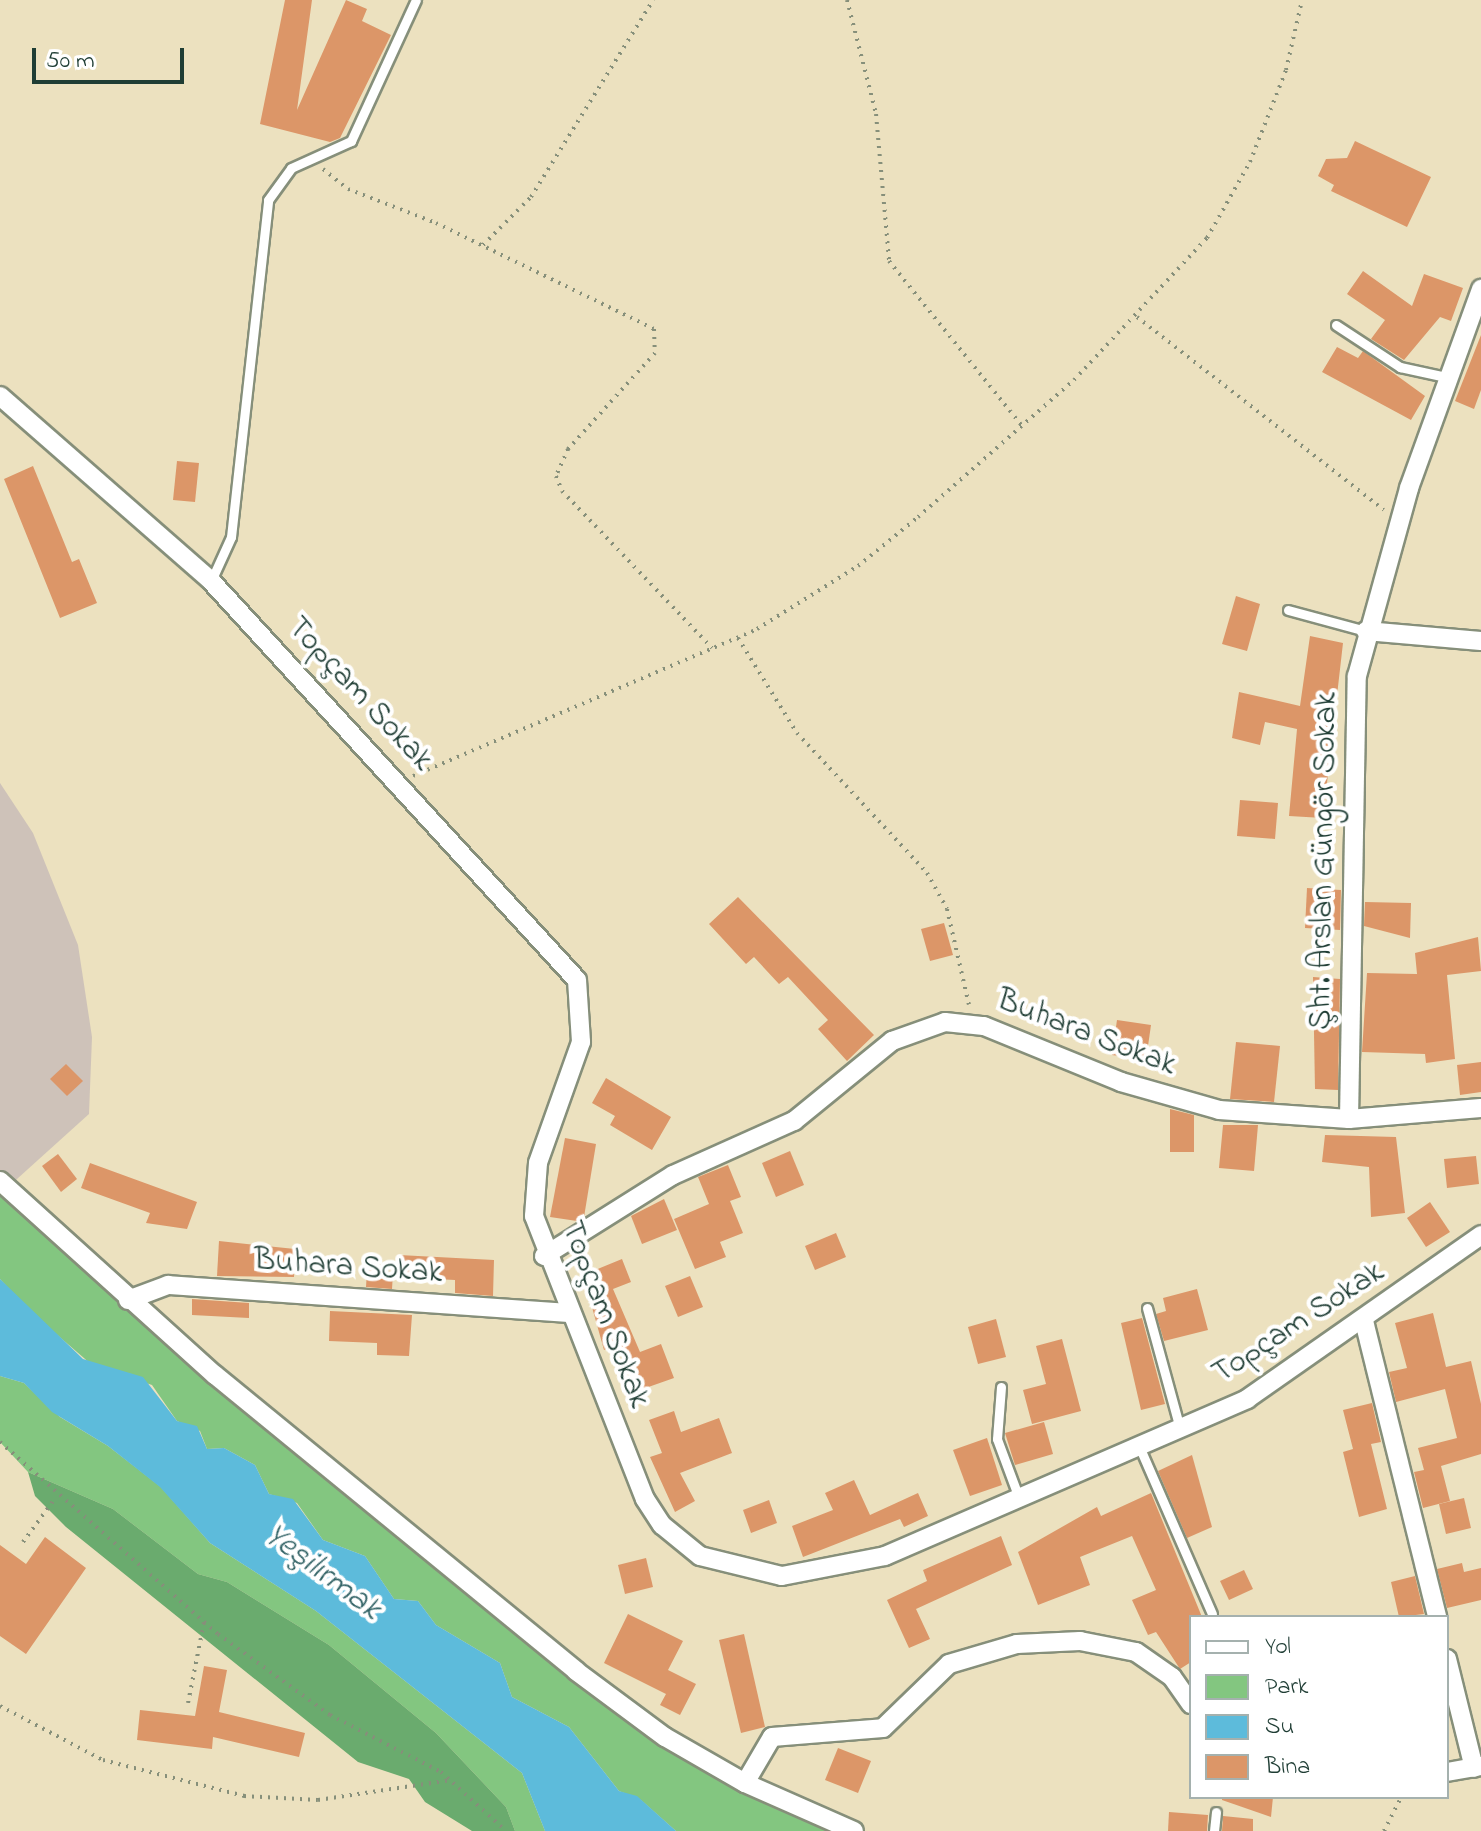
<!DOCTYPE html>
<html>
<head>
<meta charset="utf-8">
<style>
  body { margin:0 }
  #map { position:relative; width:1481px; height:1831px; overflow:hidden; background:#ece1bf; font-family:"Indie Flower",sans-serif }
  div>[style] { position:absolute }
  .industrial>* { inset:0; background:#cec2b9 }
  .green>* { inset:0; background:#83c680 }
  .forest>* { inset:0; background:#6aab6e }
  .water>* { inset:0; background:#5dbbdb }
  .building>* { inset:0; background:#dc9668 }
  .path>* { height:4px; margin-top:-2px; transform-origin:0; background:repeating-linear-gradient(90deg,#868f7a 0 2px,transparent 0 8px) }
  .roads { filter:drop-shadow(2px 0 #868f7a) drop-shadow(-2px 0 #868f7a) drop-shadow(0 2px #868f7a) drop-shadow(0 -2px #868f7a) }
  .service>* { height:9px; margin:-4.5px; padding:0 4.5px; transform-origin:4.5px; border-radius:4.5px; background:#fff }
  .minor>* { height:18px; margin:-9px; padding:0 9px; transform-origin:9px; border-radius:9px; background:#fff }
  span { translate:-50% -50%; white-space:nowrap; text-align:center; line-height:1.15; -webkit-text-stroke:8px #fff; paint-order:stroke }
  .street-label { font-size:32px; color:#1f3d34 }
  .water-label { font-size:34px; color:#326366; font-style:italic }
  .legend { position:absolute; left:1189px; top:1615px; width:260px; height:184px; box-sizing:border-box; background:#fff; border:2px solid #a5b1ae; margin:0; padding:10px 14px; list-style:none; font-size:24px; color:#1f3d34 }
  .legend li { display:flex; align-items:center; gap:16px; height:40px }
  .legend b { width:40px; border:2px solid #a5b1ae }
  .scale { position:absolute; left:32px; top:48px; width:152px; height:36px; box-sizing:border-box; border:4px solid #1f3d34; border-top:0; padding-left:10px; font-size:24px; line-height:28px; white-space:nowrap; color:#1f3d34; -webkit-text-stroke:6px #fff; paint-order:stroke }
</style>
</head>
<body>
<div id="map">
  <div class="industrial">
    <div style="clip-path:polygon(0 783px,33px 833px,78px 945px,92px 1037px,89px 1114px,7px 1188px,0 1181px)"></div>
  </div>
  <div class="green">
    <div style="clip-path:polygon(0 1181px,128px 1300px,665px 1737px,854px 1831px,676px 1831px,641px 1800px,619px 1791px,569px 1727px,512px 1697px,500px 1663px,436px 1625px,418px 1601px,394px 1599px,365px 1556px,323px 1540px,297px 1503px,269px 1494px,255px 1465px,224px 1448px,207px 1449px,200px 1431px,177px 1421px,152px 1385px,92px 1365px,25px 1307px,0 1279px)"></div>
    <div style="clip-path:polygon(0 1376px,24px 1383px,60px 1417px,108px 1446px,161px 1487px,210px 1543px,316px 1611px,522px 1773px,545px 1831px,515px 1831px,506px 1807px,436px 1733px,329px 1645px,227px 1582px,198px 1574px,113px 1509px,28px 1472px,0 1442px)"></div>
  </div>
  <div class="forest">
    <div style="clip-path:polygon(28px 1472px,113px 1509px,198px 1574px,227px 1582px,329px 1645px,436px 1733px,506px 1807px,515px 1831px,472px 1831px,425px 1802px,409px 1779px,358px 1762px,66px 1527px,35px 1496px)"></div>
  </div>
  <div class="water">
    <div style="clip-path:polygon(0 1279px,83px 1359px,143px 1377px,177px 1421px,197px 1426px,207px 1449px,224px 1448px,255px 1465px,269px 1494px,293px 1499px,323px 1540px,365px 1556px,394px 1599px,418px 1601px,436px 1625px,500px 1663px,512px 1697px,569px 1727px,619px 1791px,637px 1796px,676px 1831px,545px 1831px,522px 1773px,316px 1611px,210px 1543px,160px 1487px,108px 1446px,52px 1412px,24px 1383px,0 1376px)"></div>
  </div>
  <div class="building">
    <div style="clip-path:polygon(285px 0,312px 0,297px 110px,346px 0,367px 9px,362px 21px,391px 35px,340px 138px,330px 142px,260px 124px)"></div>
    <div style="clip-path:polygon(1355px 141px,1431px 177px,1407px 227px,1331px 191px,1334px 185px,1318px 176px,1326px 159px,1347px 158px)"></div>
    <div style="clip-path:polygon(1363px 271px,1412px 306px,1424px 274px,1463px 288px,1451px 321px,1440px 317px,1404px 360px,1371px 339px,1385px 320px,1347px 294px)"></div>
    <div style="clip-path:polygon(1481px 335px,1481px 390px,1474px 409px,1455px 401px)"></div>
    <div style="clip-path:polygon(1337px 347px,1358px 358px,1363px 351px,1425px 396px,1411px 420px,1322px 372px)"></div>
    <div style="clip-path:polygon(177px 461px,199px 463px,195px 502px,173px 500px)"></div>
    <div style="clip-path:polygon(33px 466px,72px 562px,79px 559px,97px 603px,60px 618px,4px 479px)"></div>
    <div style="clip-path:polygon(1236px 596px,1260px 604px,1247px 651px,1222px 644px)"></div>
    <div style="clip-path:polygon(1310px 636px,1343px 643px,1323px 818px,1289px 816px,1297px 729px,1265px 722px,1260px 745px,1232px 738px,1239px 692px,1300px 706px)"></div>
    <div style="clip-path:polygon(1240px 800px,1278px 803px,1275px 839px,1237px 836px)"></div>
    <div style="clip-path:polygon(1307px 888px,1341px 890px,1340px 930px,1305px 928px)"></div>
    <div style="clip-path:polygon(738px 897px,874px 1035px,847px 1061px,818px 1029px,828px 1020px,788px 977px,779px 984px,754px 957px,746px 964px,709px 924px)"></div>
    <div style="clip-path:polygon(1365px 902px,1411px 903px,1410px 938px,1364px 926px)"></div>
    <div style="clip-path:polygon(944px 923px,953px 955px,930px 961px,921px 929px)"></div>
    <div style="clip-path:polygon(1478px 937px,1481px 971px,1447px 975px,1455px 1059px,1426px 1063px,1425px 1054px,1362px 1052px,1367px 973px,1417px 974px,1415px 953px)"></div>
    <div style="clip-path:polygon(1313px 977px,1340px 979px,1338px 1090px,1315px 1089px)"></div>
    <div style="clip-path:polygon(1117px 1020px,1151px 1025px,1146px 1060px,1112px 1055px)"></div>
    <div style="clip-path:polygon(1236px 1042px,1280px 1046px,1274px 1102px,1230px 1099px)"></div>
    <div style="clip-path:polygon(1481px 1062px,1481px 1092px,1460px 1095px,1457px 1065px)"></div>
    <div style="clip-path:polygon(66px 1064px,83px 1081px,67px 1096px,50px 1079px)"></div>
    <div style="clip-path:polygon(606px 1078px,671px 1117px,652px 1150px,610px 1125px,615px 1116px,592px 1103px)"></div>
    <div style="clip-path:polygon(1170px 1109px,1194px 1115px,1194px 1152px,1170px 1152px)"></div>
    <div style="clip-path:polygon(1223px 1125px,1258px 1125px,1254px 1171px,1219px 1168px)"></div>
    <div style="clip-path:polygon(1325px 1135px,1396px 1137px,1405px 1213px,1371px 1217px,1369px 1167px,1322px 1162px)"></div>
    <div style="clip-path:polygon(565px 1138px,596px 1144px,584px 1217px,577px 1221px,550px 1217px)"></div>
    <div style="clip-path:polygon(790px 1151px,804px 1185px,776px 1197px,762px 1163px)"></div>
    <div style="clip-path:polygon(58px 1154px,77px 1179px,61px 1192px,42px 1166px)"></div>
    <div style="clip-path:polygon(1476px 1156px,1479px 1184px,1447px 1188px,1444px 1159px)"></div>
    <div style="clip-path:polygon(90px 1163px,197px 1202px,187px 1229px,146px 1223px,150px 1213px,81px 1188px)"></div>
    <div style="clip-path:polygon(728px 1165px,741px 1197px,730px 1201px,743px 1233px,720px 1242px,726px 1257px,695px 1269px,674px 1219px,709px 1204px,698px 1177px)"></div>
    <div style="clip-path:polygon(664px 1199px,677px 1230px,642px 1244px,631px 1216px)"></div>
    <div style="clip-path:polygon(1430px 1202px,1450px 1232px,1426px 1247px,1407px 1218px)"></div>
    <div style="clip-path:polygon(836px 1233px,846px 1257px,815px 1270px,805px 1246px)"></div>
    <div style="clip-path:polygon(219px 1241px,295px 1249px,294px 1277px,217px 1276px)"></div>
    <div style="clip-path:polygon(399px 1255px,494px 1260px,493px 1296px,455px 1293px,455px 1280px,398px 1277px)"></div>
    <div style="clip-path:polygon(622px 1259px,631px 1282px,613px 1289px,640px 1352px,661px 1344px,674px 1378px,637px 1391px,620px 1344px,604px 1350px,583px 1275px)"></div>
    <div style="clip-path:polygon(367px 1270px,393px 1272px,392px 1289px,366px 1287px)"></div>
    <div style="clip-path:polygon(690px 1276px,703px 1307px,678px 1317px,665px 1286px)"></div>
    <div style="clip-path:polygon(1197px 1289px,1208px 1330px,1164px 1341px,1156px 1314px,1166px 1311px,1163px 1298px)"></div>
    <div style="clip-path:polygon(192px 1299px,249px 1303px,249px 1318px,192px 1315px)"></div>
    <div style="clip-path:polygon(330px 1311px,412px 1315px,409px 1356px,377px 1355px,377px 1343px,329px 1341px)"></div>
    <div style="clip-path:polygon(1433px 1313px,1446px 1367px,1471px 1361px,1481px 1404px,1481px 1454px,1441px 1466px,1450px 1501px,1423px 1508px,1414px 1472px,1424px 1470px,1418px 1448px,1457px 1438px,1445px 1389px,1396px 1402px,1389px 1372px,1407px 1368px,1395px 1323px)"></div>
    <div style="clip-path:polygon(1142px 1318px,1165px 1404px,1141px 1410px,1121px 1323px)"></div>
    <div style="clip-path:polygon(996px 1319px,1006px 1357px,978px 1364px,968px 1327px)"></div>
    <div style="clip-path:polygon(1062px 1339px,1081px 1411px,1032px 1424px,1023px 1390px,1046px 1384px,1036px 1346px)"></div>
    <div style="clip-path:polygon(1372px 1403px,1381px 1442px,1371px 1444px,1387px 1509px,1359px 1517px,1343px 1452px,1353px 1449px,1343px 1410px)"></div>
    <div style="clip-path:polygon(674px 1411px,681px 1432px,719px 1418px,732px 1453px,680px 1473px,695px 1501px,675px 1512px,650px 1457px,662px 1453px,649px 1420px)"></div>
    <div style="clip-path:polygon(1044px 1422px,1053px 1454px,1015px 1465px,1005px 1433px)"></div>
    <div style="clip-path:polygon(987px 1438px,1002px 1485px,970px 1496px,953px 1450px)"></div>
    <div style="clip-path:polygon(1192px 1455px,1212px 1527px,1187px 1538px,1158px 1471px)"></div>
    <div style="clip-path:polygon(854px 1480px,870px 1515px,918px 1493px,928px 1516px,904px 1527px,900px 1519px,803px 1557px,792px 1526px,833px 1510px,825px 1493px)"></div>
    <div style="clip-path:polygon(1151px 1493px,1202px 1617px,1191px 1617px,1191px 1662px,1180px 1669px,1156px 1632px,1148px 1635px,1132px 1600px,1156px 1590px,1132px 1536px,1080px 1557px,1090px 1585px,1038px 1605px,1018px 1552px,1097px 1507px,1101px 1516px)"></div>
    <div style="clip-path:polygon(1464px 1498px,1471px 1528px,1446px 1534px,1439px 1504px)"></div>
    <div style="clip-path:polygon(769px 1500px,777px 1523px,751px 1533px,743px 1510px)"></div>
    <div style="clip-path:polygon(1001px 1536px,1012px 1565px,916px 1609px,930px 1639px,909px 1648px,887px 1600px,927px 1581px,923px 1570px)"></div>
    <div style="clip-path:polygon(45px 1537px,86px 1568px,26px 1654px,0 1636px,0 1545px,26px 1564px)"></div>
    <div style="clip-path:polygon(646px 1558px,653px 1587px,625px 1594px,618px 1565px)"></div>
    <div style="clip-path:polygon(1462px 1563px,1464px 1572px,1481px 1568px,1481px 1600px,1447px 1608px,1437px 1569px)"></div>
    <div style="clip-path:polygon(1244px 1570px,1253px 1589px,1229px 1600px,1220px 1581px)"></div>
    <div style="clip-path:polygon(1415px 1576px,1424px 1614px,1399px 1617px,1391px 1582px)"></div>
    <div style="clip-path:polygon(628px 1614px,683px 1641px,668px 1670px,696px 1684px,680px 1715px,660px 1705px,666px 1694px,604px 1663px)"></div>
    <div style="clip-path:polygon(744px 1634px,765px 1727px,741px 1733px,719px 1640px)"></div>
    <div style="clip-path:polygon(204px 1666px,227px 1670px,219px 1712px,305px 1733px,299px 1757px,213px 1737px,212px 1749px,137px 1740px,140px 1710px,195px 1716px)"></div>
    <div style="clip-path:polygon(838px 1748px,871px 1761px,858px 1793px,825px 1780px)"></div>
    <div style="clip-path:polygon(1222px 1797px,1273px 1797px,1271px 1817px,1222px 1800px)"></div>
    <div style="clip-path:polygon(1169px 1812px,1208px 1815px,1207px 1831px,1168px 1831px)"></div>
    <div style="clip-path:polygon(1223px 1816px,1253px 1819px,1253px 1831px,1222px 1831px)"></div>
  </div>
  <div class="path">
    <div style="left:847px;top:0;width:118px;rotate:75.7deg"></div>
    <div style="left:876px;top:114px;width:148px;rotate:84.9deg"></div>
    <div style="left:889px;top:261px;width:212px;rotate:51.1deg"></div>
    <div style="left:323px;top:169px;width:32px;rotate:39deg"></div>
    <div style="left:348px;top:189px;width:94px;rotate:21.1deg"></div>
    <div style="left:436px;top:223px;width:242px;rotate:25.9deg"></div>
    <div style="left:654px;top:329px;width:24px;rotate:88deg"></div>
    <div style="left:655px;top:353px;width:130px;rotate:132.2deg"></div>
    <div style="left:568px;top:449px;width:30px;rotate:114deg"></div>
    <div style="left:556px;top:476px;width:16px;rotate:68deg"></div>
    <div style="left:562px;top:491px;width:217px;rotate:46.3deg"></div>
    <div style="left:483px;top:245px;width:68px;rotate:-45deg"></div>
    <div style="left:531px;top:197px;width:232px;rotate:-58.2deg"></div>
    <div style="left:1137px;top:317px;width:313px;rotate:38deg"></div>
    <div style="left:738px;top:638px;width:112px;rotate:58.2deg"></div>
    <div style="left:797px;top:733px;width:191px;rotate:47.1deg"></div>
    <div style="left:927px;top:873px;width:41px;rotate:60.9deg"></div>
    <div style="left:947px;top:909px;width:98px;rotate:77.1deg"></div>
    <div style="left:413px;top:776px;width:374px;rotate:-23.1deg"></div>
    <div style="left:757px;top:629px;width:119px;rotate:-32deg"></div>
    <div style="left:858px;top:566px;width:77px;rotate:-39.2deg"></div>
    <div style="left:918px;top:517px;width:208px;rotate:-41.3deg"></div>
    <div style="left:1074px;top:380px;width:195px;rotate:-46.9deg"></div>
    <div style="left:1207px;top:238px;width:87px;rotate:-60.5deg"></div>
    <div style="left:1250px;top:162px;width:99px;rotate:-68.6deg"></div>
    <div style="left:1286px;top:70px;width:72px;rotate:-77.1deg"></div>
    <div style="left:0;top:1442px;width:290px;rotate:41.4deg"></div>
    <div style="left:218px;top:1634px;width:138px;rotate:35.9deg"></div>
    <div style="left:330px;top:1715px;width:125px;rotate:27.2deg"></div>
    <div style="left:441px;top:1772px;width:88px;rotate:42.2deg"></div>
    <div style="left:23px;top:1542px;width:56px;rotate:-53.7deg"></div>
    <div style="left:188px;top:1703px;width:83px;rotate:-78.8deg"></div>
    <div style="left:0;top:1706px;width:116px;rotate:27.7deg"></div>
    <div style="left:103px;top:1760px;width:146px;rotate:14.3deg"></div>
    <div style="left:244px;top:1796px;width:74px;rotate:3.1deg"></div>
    <div style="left:318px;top:1800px;width:135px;rotate:-8.5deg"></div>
    <div style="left:1384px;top:1831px;width:38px;rotate:-63deg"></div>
  </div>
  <div class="roads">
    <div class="service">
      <div style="left:1336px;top:325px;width:77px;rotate:33.3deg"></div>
      <div style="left:1400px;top:367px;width:47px;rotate:12.3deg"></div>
      <div style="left:211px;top:581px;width:48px;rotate:-65.6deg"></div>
      <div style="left:231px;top:537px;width:339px;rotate:-83.7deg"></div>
      <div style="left:268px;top:200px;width:39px;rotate:-54deg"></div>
      <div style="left:291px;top:168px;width:66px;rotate:-24.2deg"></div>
      <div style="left:351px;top:141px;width:155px;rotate:-65.3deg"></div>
      <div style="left:1288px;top:610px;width:81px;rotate:15.1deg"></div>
      <div style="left:1147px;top:1308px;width:125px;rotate:74.7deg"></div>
      <div style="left:1001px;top:1387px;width:52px;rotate:94.4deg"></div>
      <div style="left:997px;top:1439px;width:63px;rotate:69.6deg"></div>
      <div style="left:1139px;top:1446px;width:183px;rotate:66.5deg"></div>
      <div style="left:1214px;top:1831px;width:19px;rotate:-84deg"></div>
    </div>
    <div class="minor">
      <div style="left:0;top:396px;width:281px;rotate:41.2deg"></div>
      <div style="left:211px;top:581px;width:541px;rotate:47.47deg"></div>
      <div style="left:577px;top:980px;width:62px;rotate:86.3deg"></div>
      <div style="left:581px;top:1042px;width:128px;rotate:109.6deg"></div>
      <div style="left:538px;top:1163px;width:53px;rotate:94.3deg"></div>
      <div style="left:534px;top:1216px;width:304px;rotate:68.6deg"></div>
      <div style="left:645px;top:1499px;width:31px;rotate:57deg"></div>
      <div style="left:662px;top:1525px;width:49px;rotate:39.2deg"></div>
      <div style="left:700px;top:1556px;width:84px;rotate:13.7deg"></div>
      <div style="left:782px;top:1576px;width:105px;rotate:-11deg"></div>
      <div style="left:885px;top:1556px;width:395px;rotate:-23.4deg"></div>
      <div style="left:1247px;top:1399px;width:286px;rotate:-35deg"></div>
      <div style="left:1366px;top:631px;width:115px;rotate:5deg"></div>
      <div style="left:1349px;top:1119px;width:443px;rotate:-89deg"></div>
      <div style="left:1357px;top:676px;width:195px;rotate:-74.5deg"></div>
      <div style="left:1409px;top:488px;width:212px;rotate:-70.1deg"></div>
      <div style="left:0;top:1181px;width:290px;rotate:42.1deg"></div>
      <div style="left:215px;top:1375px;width:467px;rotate:39.3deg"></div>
      <div style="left:576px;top:1671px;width:111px;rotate:36.6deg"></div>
      <div style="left:665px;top:1737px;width:92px;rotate:29.9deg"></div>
      <div style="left:745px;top:1783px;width:119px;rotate:23.8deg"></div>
      <div style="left:544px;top:1256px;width:152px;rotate:-32.1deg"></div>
      <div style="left:673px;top:1175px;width:133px;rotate:-24.1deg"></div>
      <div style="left:794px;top:1121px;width:127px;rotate:-39.2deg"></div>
      <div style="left:892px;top:1041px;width:56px;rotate:-19.7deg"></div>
      <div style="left:945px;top:1022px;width:39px;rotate:6deg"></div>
      <div style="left:984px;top:1026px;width:148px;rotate:22.2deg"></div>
      <div style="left:1121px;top:1082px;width:102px;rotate:15.9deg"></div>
      <div style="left:1219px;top:1110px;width:130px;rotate:4deg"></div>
      <div style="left:1349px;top:1119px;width:132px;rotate:-4.8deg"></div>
      <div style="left:128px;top:1300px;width:43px;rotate:-20.6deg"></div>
      <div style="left:168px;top:1285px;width:400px;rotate:4deg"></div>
      <div style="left:1364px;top:1321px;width:305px;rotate:76.1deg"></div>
      <div style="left:1447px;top:1659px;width:112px;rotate:76.1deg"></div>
      <div style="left:1447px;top:1772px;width:35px;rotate:-10deg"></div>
      <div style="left:745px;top:1783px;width:53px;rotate:-59.6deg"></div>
      <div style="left:772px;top:1737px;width:111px;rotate:-4.6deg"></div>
      <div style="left:883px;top:1728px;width:92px;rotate:-44.1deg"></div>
      <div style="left:949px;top:1664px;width:71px;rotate:-16.4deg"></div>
      <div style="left:1017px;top:1644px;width:63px;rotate:-2.7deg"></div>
      <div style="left:1080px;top:1641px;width:57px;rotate:11.1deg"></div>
      <div style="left:1136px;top:1652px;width:44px;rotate:34.8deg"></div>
      <div style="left:1172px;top:1677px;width:33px;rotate:55deg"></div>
    </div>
  </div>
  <div class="street-label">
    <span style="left:359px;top:695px;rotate:47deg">Topçam Sokak</span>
    <span style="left:1325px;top:861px;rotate:-89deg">Şht. Arslan Güngör Sokak</span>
    <span style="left:1086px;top:1034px;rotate:21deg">Buhara Sokak</span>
    <span style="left:348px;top:1268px;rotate:4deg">Buhara Sokak</span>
    <span style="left:604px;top:1315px;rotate:69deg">Topçam Sokak</span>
    <span style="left:1299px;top:1324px;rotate:-33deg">Topçam Sokak</span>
  </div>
  <div class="water-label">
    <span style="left:322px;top:1573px;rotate:37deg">Yeşilırmak</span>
  </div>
  <ul class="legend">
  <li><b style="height:10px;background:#fff"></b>Yol</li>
  <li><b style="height:22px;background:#83c680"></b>Park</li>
  <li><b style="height:22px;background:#5dbbdb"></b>Su</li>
  <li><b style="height:22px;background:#dc9668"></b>Bina</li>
  </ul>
  <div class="scale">50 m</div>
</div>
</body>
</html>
